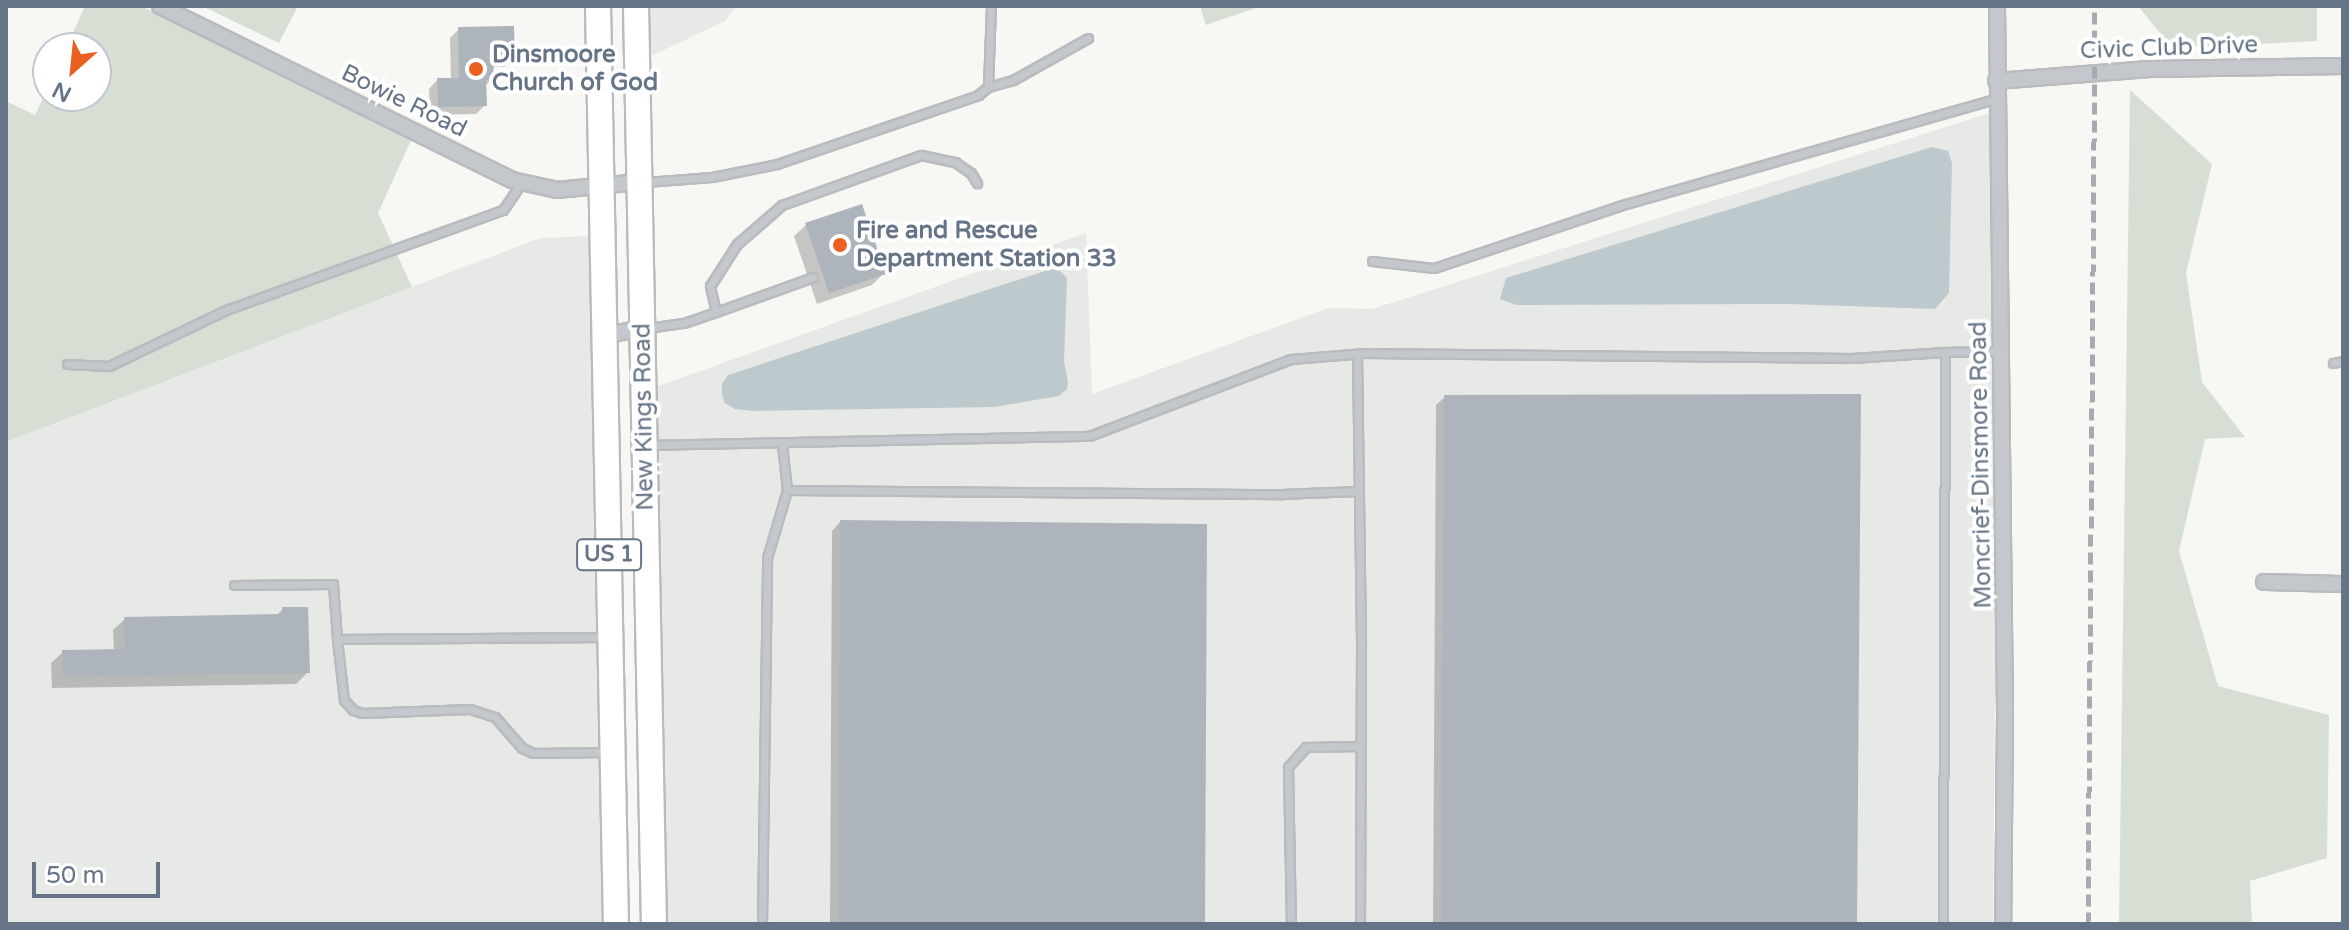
<!DOCTYPE html>
<html>
<head>
<meta charset="utf-8">
<style>
  body { margin:0 }
  #map { position:relative; width:2349px; height:930px; overflow:hidden; background:#f7f7f4; font-family:"Varela Round",sans-serif }
  div>[style] { position:absolute }
  .built>* { inset:0; background:#e7e9e7 }
  .green>* { inset:0; background:#d7dfd5 }
  .water>* { inset:0; background:#bec9ce }
  .shadow>* { inset:0; background:#0003 }
  .building>* { inset:0; background:#adb4bb }
  .roads { filter:drop-shadow(2px 0 #b9bbbf) drop-shadow(-2px 0 #b9bbbf) drop-shadow(0 2px #b9bbbf) drop-shadow(0 -2px #b9bbbf) }
  .lane>* { height:7px; margin:-3.5px; padding:0 3.5px; transform-origin:3.5px; border-radius:3.5px; background:#c4c7cb }
  .street>* { height:14px; margin:-7px; padding:0 7px; transform-origin:7px; border-radius:7px; background:#c4c7cb }
  .highway>* { height:24px; margin:-12px; padding:0 12px; transform-origin:12px; border-radius:12px; background:#fff }
  .rail>* { height:5px; margin-top:-2.5px; transform-origin:0; background:repeating-linear-gradient(90deg,#a6abb2 0 12px,transparent 0 18px) }
  .dots>* { width:22px; height:22px; translate:-50% -50%; box-sizing:border-box; border:4px solid #fff; border-radius:50% }
  span { translate:-50% -50%; white-space:nowrap; text-align:center; line-height:1.15; -webkit-text-stroke:8px #fff; paint-order:stroke }
  .shield-label span { padding:2px 6px; background:#fff; border:2px solid; border-radius:6px; -webkit-text-stroke-width:0 }
  .shield-label { font-size:22px; color:#657486; font-weight:700 }
  .street-label { font-size:24px; color:#657486 }
  .poi-label { font-size:24px; color:#657486; font-weight:700 }
  .left { translate:0 -50%; text-align:left }
  .frame { position:absolute; inset:0; border:8px solid #657486; pointer-events:none }
  .north { position:absolute; left:32px; top:32px; width:80px; height:80px; box-sizing:border-box; background:#fff; border:2px solid #c1c7cf; border-radius:50%; rotate:207deg; font-size:22px; font-weight:700; line-height:32px; text-align:center; color:#657486 }
  .north::after { content:''; display:block; margin:auto; width:28px; height:36px; background:#eb6020; clip-path:polygon(50% 0,100% 100%,50% 72%,0 100%) }
  .scale { position:absolute; left:32px; top:862px; width:128px; height:36px; box-sizing:border-box; border:4px solid #657486; border-top:0; padding-left:10px; font-size:24px; line-height:28px; white-space:nowrap; color:#657486; -webkit-text-stroke:6px #fff; paint-order:stroke }
</style>
</head>
<body>
<div id="map">
  <div class="built">
    <div style="clip-path:polygon(650px 6px,736px 6px,725px 21px,651px 56px)"></div>
    <div style="clip-path:polygon(1990px 113px,1996px 564px,1993px 924px,666px 924px,656px 387px,1086px 233px,1092px 394px,1328px 308px,1372px 309px)"></div>
    <div style="clip-path:polygon(592px 236px,604px 924px,6px 924px,6px 442px,540px 238px)"></div>
  </div>
  <div class="green">
    <div style="clip-path:polygon(85px 6px,141px 6px,412px 138px,378px 213px,412px 287px,6px 442px,6px 101px,35px 115px,48px 88px,48px 96px,96px 96px,96px 48px,66px 48px)"></div>
    <div style="clip-path:polygon(202px 6px,298px 6px,279px 43px)"></div>
    <div style="clip-path:polygon(1200px 6px,1262px 6px,1206px 25px)"></div>
    <div style="clip-path:polygon(2138px 6px,2317px 6px,2317px 41px,2172px 48px)"></div>
    <div style="clip-path:polygon(2130px 90px,2212px 164px,2186px 273px,2202px 382px,2245px 437px,2205px 439px,2179px 551px,2218px 686px,2329px 715px,2327px 858px,2250px 881px,2252px 924px,2119px 924px)"></div>
  </div>
  <div class="water">
    <div style="clip-path:polygon(1932px 147px,1948px 151px,1952px 163px,1949px 293px,1935px 309px,1787px 304px,1516px 305px,1500px 299px,1506px 278px)"></div>
    <div style="clip-path:polygon(1051px 269px,1059px 270px,1067px 278px,1064px 361px,1068px 382px,1067px 389px,1059px 396px,994px 407px,754px 411px,735px 409px,725px 403px,722px 395px,722px 384px,728px 375px)"></div>
  </div>
  <div class="shadow">
    <div style="clip-path:polygon(459px 29px,513px 58px,504px 67px,491px 67px,492px 79px,484px 87px,485px 105px,476px 114px,430px 115px,429px 89px,437px 80px,451px 80px,450px 38px)"></div>
    <div style="clip-path:polygon(806px 225px,884px 273px,872px 285px,817px 304px,794px 236px)"></div>
    <div style="clip-path:polygon(1445px 397px,1855px 924px,1433px 924px,1436px 405px)"></div>
    <div style="clip-path:polygon(840px 522px,1203px 924px,830px 924px,832px 531px)"></div>
    <div style="clip-path:polygon(283px 609px,308px 672px,296px 684px,52px 688px,51px 663px,63px 652px,114px 651px,113px 630px,125px 619px,276px 616px)"></div>
  </div>
  <div class="building">
    <div style="clip-path:polygon(514px 26px,515px 59px,493px 60px,494px 80px,486px 80px,487px 106px,438px 107px,437px 78px,459px 78px,458px 27px)"></div>
    <div style="clip-path:polygon(862px 204px,886px 274px,829px 293px,805px 223px)"></div>
    <div style="clip-path:polygon(1861px 394px,1857px 924px,1441px 924px,1444px 395px)"></div>
    <div style="clip-path:polygon(840px 520px,1207px 524px,1205px 924px,838px 924px)"></div>
    <div style="clip-path:polygon(282px 607px,308px 607px,310px 673px,63px 677px,62px 650px,125px 649px,124px 617px,282px 614px)"></div>
  </div>
  <div class="roads">
    <div class="lane">
      <div style="left:988px;top:87px;width:26px;rotate:-16deg"></div>
      <div style="left:1013px;top:80px;width:86px;rotate:-29.2deg"></div>
      <div style="left:646px;top:182px;width:66px;rotate:-4.3deg"></div>
      <div style="left:712px;top:177px;width:66px;rotate:-11.3deg"></div>
      <div style="left:777px;top:164px;width:213px;rotate:-18.9deg"></div>
      <div style="left:978px;top:95px;width:13px;rotate:-39deg"></div>
      <div style="left:988px;top:87px;width:81px;rotate:-87.9deg"></div>
      <div style="left:1372px;top:261px;width:62px;rotate:6.4deg"></div>
      <div style="left:1434px;top:268px;width:195px;rotate:-18.5deg"></div>
      <div style="left:1619px;top:206px;width:393px;rotate:-15.9deg"></div>
      <div style="left:716px;top:312px;width:103px;rotate:-19.8deg"></div>
      <div style="left:647px;top:328px;width:37px;rotate:-8deg"></div>
      <div style="left:684px;top:323px;width:34px;rotate:-19deg"></div>
      <div style="left:716px;top:312px;width:27px;rotate:-103deg"></div>
      <div style="left:710px;top:286px;width:50px;rotate:-57.3deg"></div>
      <div style="left:737px;top:244px;width:60px;rotate:-40.9deg"></div>
      <div style="left:782px;top:205px;width:148px;rotate:-19.8deg"></div>
      <div style="left:921px;top:155px;width:35px;rotate:12deg"></div>
      <div style="left:955px;top:162px;width:19px;rotate:35deg"></div>
      <div style="left:971px;top:173px;width:12px;rotate:59deg"></div>
      <div style="left:1357px;top:354px;width:292px;rotate:89.2deg"></div>
      <div style="left:1361px;top:646px;width:278px;rotate:90.2deg"></div>
      <div style="left:2333px;top:363px;width:10px;rotate:-11deg"></div>
      <div style="left:67px;top:364px;width:42px;rotate:2.7deg"></div>
      <div style="left:109px;top:366px;width:130px;rotate:-25.6deg"></div>
      <div style="left:226px;top:310px;width:294px;rotate:-19.9deg"></div>
      <div style="left:503px;top:210px;width:32px;rotate:-56deg"></div>
      <div style="left:650px;top:445px;width:439px;rotate:-1.2deg"></div>
      <div style="left:1089px;top:436px;width:216px;rotate:-20.9deg"></div>
      <div style="left:1291px;top:359px;width:74px;rotate:-4.6deg"></div>
      <div style="left:1365px;top:353px;width:487px;rotate:0.6deg"></div>
      <div style="left:1852px;top:358px;width:93px;rotate:-3.7deg"></div>
      <div style="left:787px;top:490px;width:495px;rotate:0.5deg"></div>
      <div style="left:1282px;top:494px;width:77px;rotate:-2.2deg"></div>
      <div style="left:234px;top:585px;width:99px;rotate:-0.6deg"></div>
      <div style="left:333px;top:584px;width:55px;rotate:85.8deg"></div>
      <div style="left:337px;top:639px;width:271px;rotate:-0.4deg"></div>
      <div style="left:337px;top:639px;width:61px;rotate:83.5deg"></div>
      <div style="left:344px;top:700px;width:13px;rotate:48deg"></div>
      <div style="left:353px;top:710px;width:9px;rotate:18deg"></div>
      <div style="left:362px;top:713px;width:108px;rotate:-2.1deg"></div>
      <div style="left:470px;top:709px;width:26px;rotate:18deg"></div>
      <div style="left:495px;top:717px;width:41px;rotate:48.9deg"></div>
      <div style="left:522px;top:748px;width:12px;rotate:24deg"></div>
      <div style="left:533px;top:753px;width:77px;rotate:-0.7deg"></div>
      <div style="left:762px;top:924px;width:366px;rotate:-89.2deg"></div>
      <div style="left:767px;top:558px;width:71px;rotate:-73.6deg"></div>
      <div style="left:787px;top:490px;width:46px;rotate:-96.2deg"></div>
      <div style="left:1291px;top:924px;width:157px;rotate:-91.1deg"></div>
      <div style="left:1288px;top:767px;width:27px;rotate:-48deg"></div>
      <div style="left:1306px;top:747px;width:54px;rotate:-1.1deg"></div>
      <div style="left:1943px;top:924px;width:572px;rotate:-89.8deg"></div>
      <div style="left:1945px;top:352px;width:55px;rotate:-1deg"></div>
    </div>
    <div class="street">
      <div style="left:160px;top:6px;width:393px;rotate:26.3deg"></div>
      <div style="left:512px;top:180px;width:46px;rotate:12.5deg"></div>
      <div style="left:557px;top:190px;width:82px;rotate:-5.6deg"></div>
      <div style="left:1997px;top:6px;width:709px;rotate:89.35deg"></div>
      <div style="left:2005px;top:715px;width:209px;rotate:90.5deg"></div>
      <div style="left:1996px;top:81px;width:154px;rotate:-4.5deg"></div>
      <div style="left:2150px;top:69px;width:193px;rotate:-0.9deg"></div>
      <div style="left:604px;top:336px;width:39px;rotate:-12deg"></div>
      <div style="left:2264px;top:582px;width:79px;rotate:1.5deg"></div>
    </div>
    <div class="highway">
      <div style="left:598px;top:6px;width:918px;rotate:88.88deg"></div>
      <div style="left:636px;top:6px;width:918px;rotate:88.88deg"></div>
    </div>
  </div>
  <div class="rail">
    <div style="left:2088px;top:924px;width:918px;rotate:-89.56deg"></div>
  </div>
  <div class="dots">
    <div style="left:476px;top:69px;background:#eb6020"></div>
    <div style="left:840px;top:245px;background:#eb6020"></div>
  </div>
  <div class="shield-label">
    <span style="left:609px;top:555px">US 1</span>
  </div>
  <div class="street-label">
    <span style="left:2169px;top:48px;rotate:-2deg">Civic Club Drive</span>
    <span style="left:404px;top:101px;rotate:26deg">Bowie Road</span>
    <span style="left:644px;top:417px;rotate:-91deg">New Kings Road</span>
    <span style="left:1981px;top:465px;rotate:-91deg">Moncrief-Dinsmore Road</span>
  </div>
  <div class="poi-label">
    <span class="left" style="left:492px;top:69px">Dinsmoore<br>Church of God</span>
    <span class="left" style="left:856px;top:245px">Fire and Rescue<br>Department Station 33</span>
  </div>
  <div class="frame"></div>
  <div class="north">N</div>
  <div class="scale">50 m</div>
</div>
</body>
</html>
